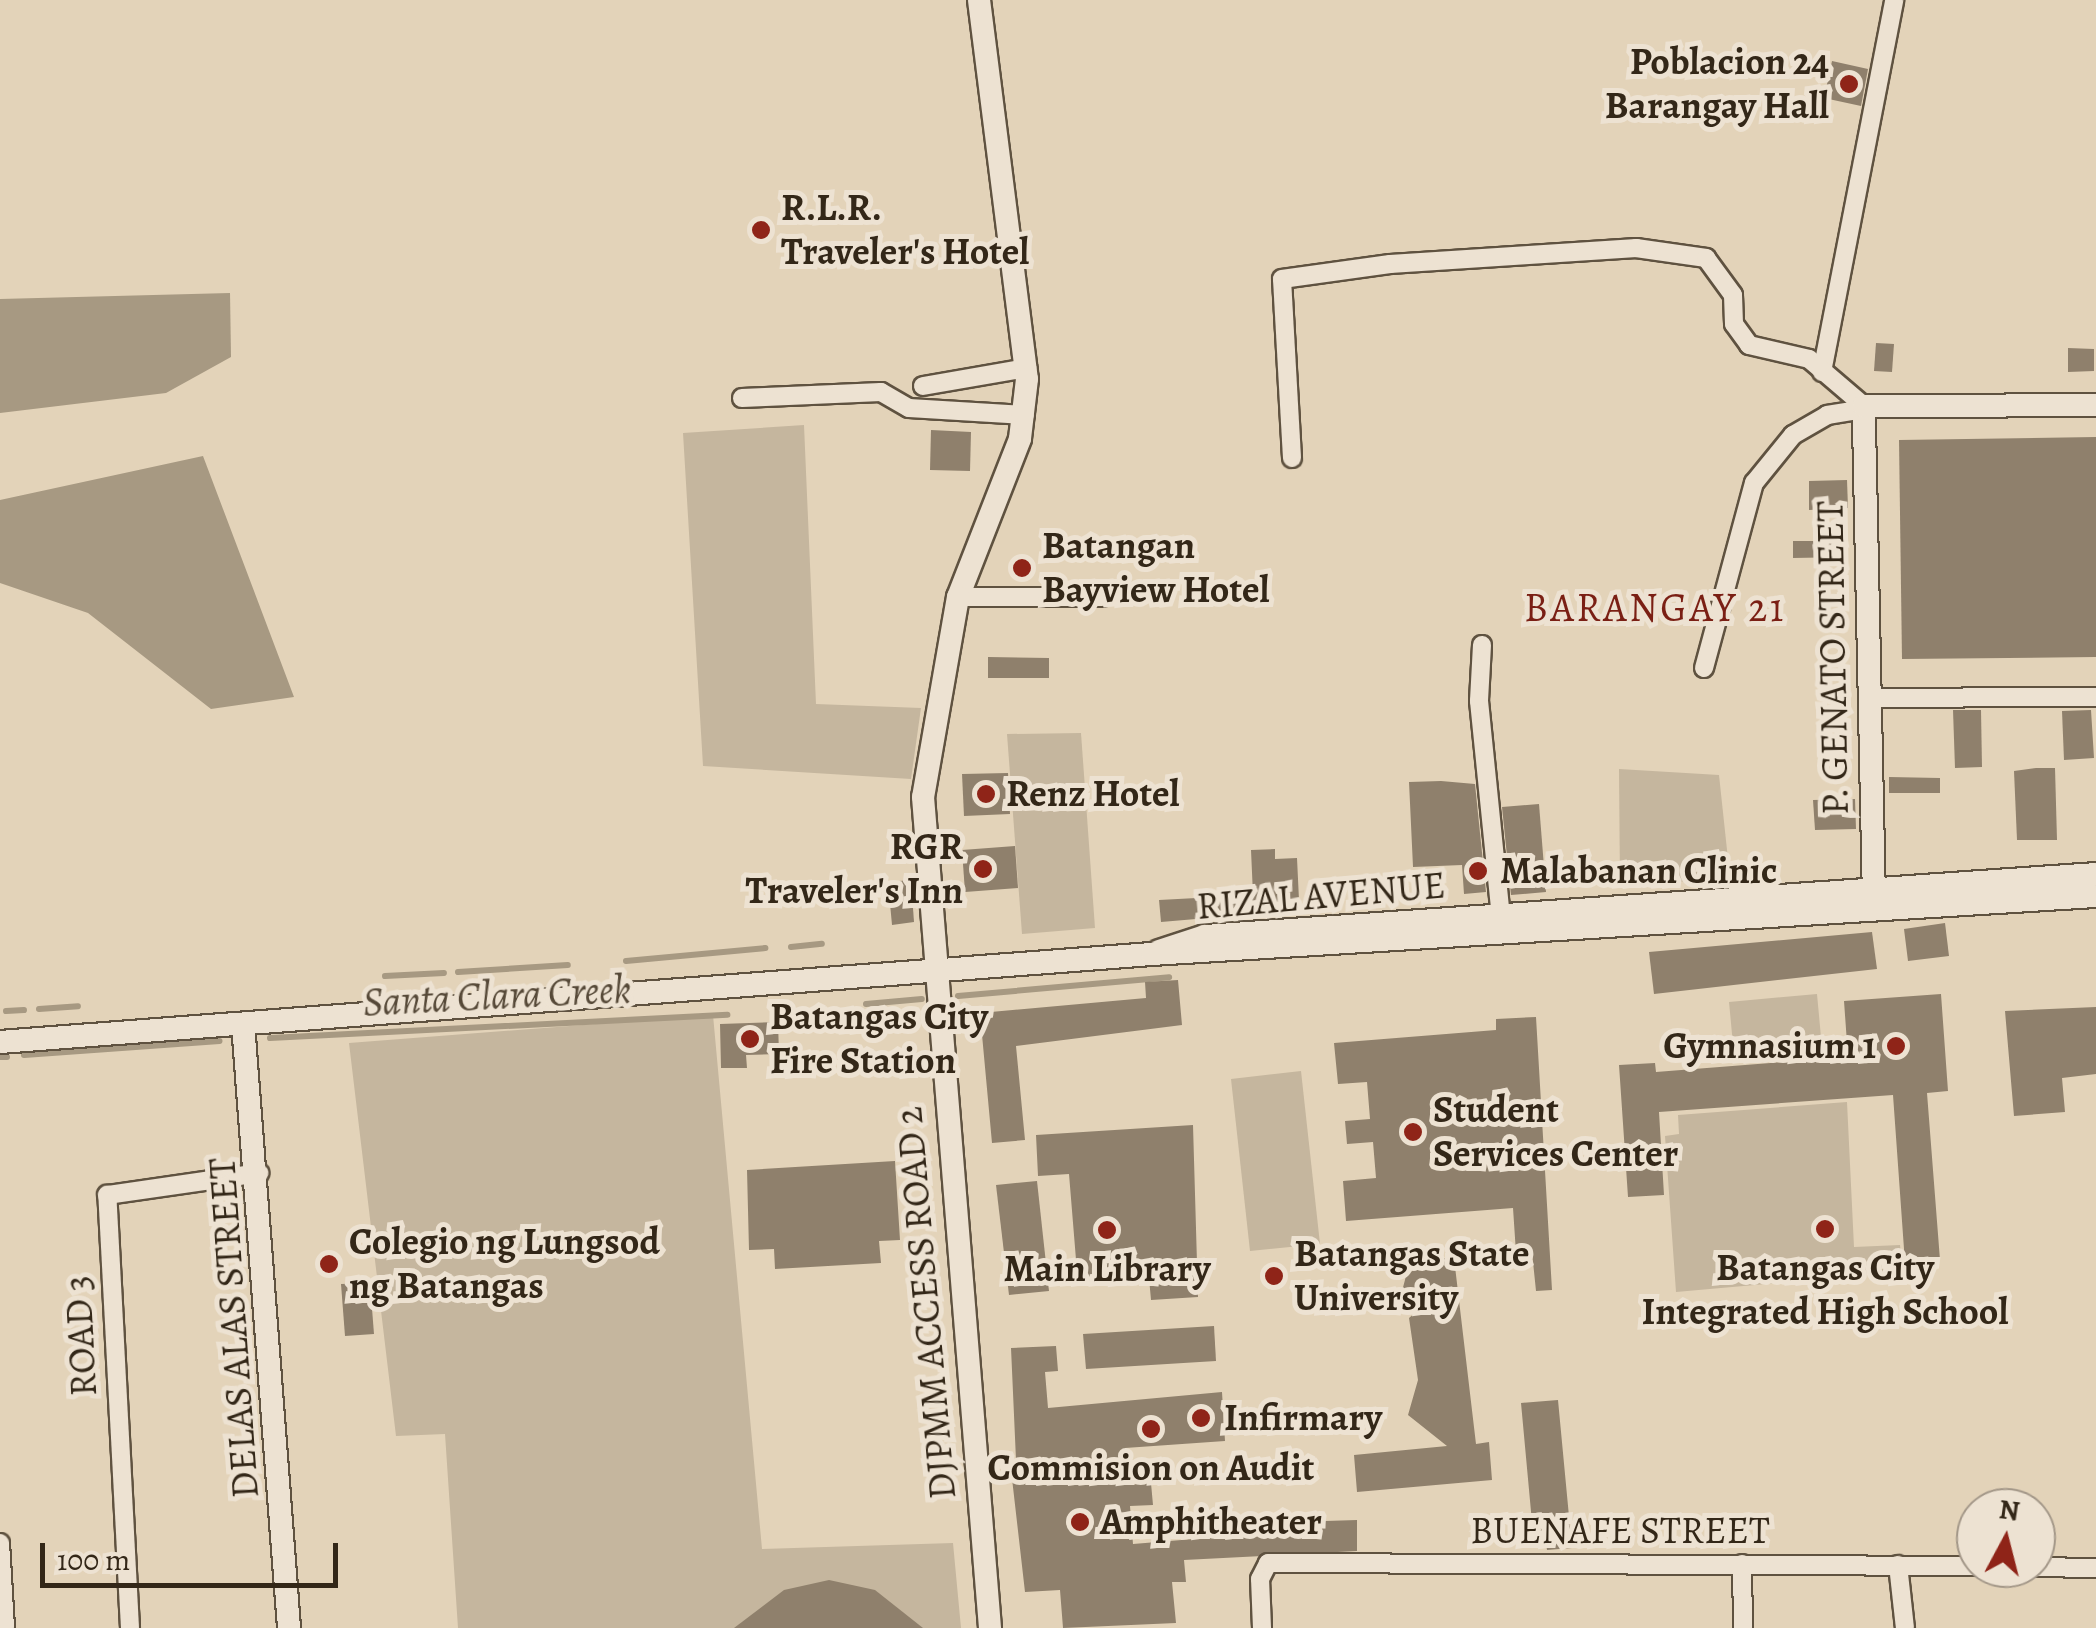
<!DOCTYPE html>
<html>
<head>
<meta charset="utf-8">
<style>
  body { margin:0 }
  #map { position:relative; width:2096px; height:1628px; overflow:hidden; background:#e3d3b9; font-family:Alegreya,serif }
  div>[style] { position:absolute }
  .green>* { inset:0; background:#c5b69e }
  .water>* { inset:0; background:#a79982 }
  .stream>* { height:6px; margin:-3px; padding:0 3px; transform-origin:3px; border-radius:3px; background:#a79982 }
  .building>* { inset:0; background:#8f806c }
  .roads { filter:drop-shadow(2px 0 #5f5240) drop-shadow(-2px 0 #5f5240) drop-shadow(0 2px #5f5240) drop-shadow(0 -2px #5f5240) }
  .street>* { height:18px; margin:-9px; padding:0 9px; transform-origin:9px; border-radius:9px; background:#ede2d2 }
  .secondary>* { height:22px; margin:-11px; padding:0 11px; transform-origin:11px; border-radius:11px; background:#ede2d2 }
  .dots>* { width:28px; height:28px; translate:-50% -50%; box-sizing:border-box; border:5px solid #ede2d2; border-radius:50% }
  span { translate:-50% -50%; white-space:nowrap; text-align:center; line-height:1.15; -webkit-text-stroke:10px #ede2d2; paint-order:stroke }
  .poi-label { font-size:38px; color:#332718; font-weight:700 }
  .right { translate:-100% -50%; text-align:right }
  .left { translate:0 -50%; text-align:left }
  .street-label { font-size:38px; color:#332718 }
  .neighbourhood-label { font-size:40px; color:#7a1f14; letter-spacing:2.5px }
  .water-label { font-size:40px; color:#564938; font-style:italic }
  .north { position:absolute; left:1956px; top:1488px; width:100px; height:100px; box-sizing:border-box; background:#ede2d2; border:2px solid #a39788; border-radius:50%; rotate:7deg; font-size:28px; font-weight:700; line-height:40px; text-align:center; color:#332718 }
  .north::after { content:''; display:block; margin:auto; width:35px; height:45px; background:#8f2418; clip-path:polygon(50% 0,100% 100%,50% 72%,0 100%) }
  .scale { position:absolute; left:40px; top:1543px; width:298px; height:45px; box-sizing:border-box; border:5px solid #332718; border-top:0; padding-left:12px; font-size:30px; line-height:35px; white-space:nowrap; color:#332718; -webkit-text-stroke:8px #ede2d2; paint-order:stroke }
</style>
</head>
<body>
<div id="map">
  <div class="green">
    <div style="clip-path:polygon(804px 425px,816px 704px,921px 708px,911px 779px,703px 766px,683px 433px)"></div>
    <div style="clip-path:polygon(1081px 733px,1095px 928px,1022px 934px,1007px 734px)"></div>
    <div style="clip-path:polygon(1619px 769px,1719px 775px,1730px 878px,1620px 886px)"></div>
    <div style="clip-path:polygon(1817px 994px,1822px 1048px,1734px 1055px,1729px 1002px)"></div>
    <div style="clip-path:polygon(713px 1015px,762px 1549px,953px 1543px,961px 1628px,458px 1628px,445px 1434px,396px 1436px,349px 1043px)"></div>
    <div style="clip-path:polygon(1301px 1071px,1320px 1244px,1250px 1251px,1231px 1079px)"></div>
    <div style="clip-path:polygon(1847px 1102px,1854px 1247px,1900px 1245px,1903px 1272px,1676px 1292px,1665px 1136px,1679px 1134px,1678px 1115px)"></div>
  </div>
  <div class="water">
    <div style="clip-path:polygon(230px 293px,231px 357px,166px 393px,0 413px,0 299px)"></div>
    <div style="clip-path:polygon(203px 456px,294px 697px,211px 709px,88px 613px,0 583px,0 500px)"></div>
  </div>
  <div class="stream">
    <div style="left:791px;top:947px;width:31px;rotate:-6deg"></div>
    <div style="left:626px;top:961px;width:140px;rotate:-5.3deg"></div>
    <div style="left:458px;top:972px;width:110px;rotate:-3.6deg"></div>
    <div style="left:385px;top:976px;width:59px;rotate:-2.9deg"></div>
    <div style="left:958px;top:996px;width:212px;rotate:-5.1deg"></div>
    <div style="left:866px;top:1004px;width:56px;rotate:-5.1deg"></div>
    <div style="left:39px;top:1009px;width:39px;rotate:-4deg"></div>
    <div style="left:6px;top:1011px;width:18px;rotate:-3deg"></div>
    <div style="left:270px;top:1038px;width:458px;rotate:-2.9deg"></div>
    <div style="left:24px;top:1055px;width:196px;rotate:-4.1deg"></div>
    <div style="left:0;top:1057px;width:7px"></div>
  </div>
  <div class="building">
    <div style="clip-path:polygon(1832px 61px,1868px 69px,1861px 106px,1824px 98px)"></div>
    <div style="clip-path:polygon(1876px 343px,1894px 344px,1892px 372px,1874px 371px)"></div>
    <div style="clip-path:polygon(2068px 348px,2094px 349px,2094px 371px,2068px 372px)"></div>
    <div style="clip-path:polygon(931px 430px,971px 432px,970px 471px,930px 470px)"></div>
    <div style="clip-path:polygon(2096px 437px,2096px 657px,1902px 659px,1899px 440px)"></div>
    <div style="clip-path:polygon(1847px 480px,1848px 508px,1809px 510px,1809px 481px)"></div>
    <div style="clip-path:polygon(1793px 541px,1848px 541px,1848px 557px,1793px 558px)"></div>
    <div style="clip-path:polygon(988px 657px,1049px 658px,1049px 678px,988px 678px)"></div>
    <div style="clip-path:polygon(1953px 710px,1981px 710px,1982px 767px,1955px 768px)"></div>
    <div style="clip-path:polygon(2091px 710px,2094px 758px,2064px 760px,2062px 711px)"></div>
    <div style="clip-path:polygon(2036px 768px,2055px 768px,2057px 840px,2017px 840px,2014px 771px)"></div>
    <div style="clip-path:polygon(1008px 773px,1010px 814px,964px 816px,962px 774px)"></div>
    <div style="clip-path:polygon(1889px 777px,1940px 778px,1940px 793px,1889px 793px)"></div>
    <div style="clip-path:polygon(1441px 781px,1475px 784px,1486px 892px,1464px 894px,1462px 865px,1413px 867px,1409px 782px)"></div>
    <div style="clip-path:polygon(1855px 799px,1856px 829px,1815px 830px,1813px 800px)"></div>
    <div style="clip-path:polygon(1539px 804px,1546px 892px,1511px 895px,1502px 807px)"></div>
    <div style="clip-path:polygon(1015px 846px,1018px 888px,965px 892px,962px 850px)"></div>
    <div style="clip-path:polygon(1275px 849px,1275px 859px,1297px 858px,1299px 900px,1277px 902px,1278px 912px,1161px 922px,1159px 900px,1253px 895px,1251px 850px)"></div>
    <div style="clip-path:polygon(911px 880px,914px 922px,892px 925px,888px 882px)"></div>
    <div style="clip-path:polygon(1945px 923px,1949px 956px,1908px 961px,1904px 929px)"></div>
    <div style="clip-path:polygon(1872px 932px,1877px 969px,1654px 994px,1649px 952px)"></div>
    <div style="clip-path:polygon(1178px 980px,1182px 1025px,1016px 1046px,1025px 1140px,992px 1143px,980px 1013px,1146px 998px,1145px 982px)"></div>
    <div style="clip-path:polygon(1941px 994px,1948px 1091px,1927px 1093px,1940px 1260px,1905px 1263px,1893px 1095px,1659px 1112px,1664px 1195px,1628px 1197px,1619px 1065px,1655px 1063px,1656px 1072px,1848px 1057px,1844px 1001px)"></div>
    <div style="clip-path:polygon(2096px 1007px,2096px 1074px,2062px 1078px,2065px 1112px,2014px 1116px,2005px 1011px)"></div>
    <div style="clip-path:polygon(1536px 1017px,1552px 1290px,1536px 1291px,1532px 1252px,1516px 1253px,1513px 1208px,1346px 1221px,1343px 1181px,1376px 1178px,1373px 1142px,1347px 1144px,1345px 1121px,1370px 1119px,1367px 1082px,1338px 1084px,1334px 1043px,1496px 1030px,1496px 1019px)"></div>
    <div style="clip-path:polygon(778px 1022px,779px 1054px,746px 1055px,747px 1068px,721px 1068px,720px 1024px)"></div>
    <div style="clip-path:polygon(1193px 1125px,1198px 1297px,1151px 1300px,1149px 1278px,1078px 1284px,1069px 1174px,1038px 1176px,1036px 1135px)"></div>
    <div style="clip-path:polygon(895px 1161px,900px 1240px,879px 1241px,881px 1263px,775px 1269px,774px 1249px,749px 1250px,747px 1170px)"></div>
    <div style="clip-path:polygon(1037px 1181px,1049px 1291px,1009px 1295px,996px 1185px)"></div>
    <div style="clip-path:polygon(1428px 1258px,1454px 1258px,1476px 1444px,1489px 1442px,1492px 1480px,1357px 1492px,1354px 1455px,1447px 1446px,1408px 1415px,1418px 1380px,1409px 1318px,1416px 1312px,1401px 1295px,1406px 1276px)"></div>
    <div style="clip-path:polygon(370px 1283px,374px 1334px,345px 1336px,341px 1284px)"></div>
    <div style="clip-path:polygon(1214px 1326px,1216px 1361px,1086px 1369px,1083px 1334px)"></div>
    <div style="clip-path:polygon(1056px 1346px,1058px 1371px,1045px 1372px,1048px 1408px,1222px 1392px,1225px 1441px,1125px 1448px,1127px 1485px,1151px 1483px,1153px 1505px,1130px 1506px,1133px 1544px,1206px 1538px,1204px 1525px,1357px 1520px,1357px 1551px,1184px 1560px,1186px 1582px,1172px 1582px,1176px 1623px,1063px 1628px,1060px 1590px,1025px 1592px,1010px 1461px,1016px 1460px,1011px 1348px)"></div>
    <div style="clip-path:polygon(1558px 1400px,1572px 1548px,1547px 1550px,1546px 1543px,1534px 1544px,1521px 1403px)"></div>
    <div style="clip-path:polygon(829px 1580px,875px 1590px,923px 1628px,734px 1628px,784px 1590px)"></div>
  </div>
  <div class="roads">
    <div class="street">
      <div style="left:1822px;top:372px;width:379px;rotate:-79deg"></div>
      <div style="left:923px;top:386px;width:106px;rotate:-9.8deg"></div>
      <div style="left:742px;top:398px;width:139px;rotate:-2.5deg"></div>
      <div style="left:881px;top:392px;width:32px;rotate:30deg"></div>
      <div style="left:909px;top:408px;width:116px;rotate:3.5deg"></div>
      <div style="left:1292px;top:458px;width:179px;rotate:-93.2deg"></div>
      <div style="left:1282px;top:279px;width:109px;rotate:-7.9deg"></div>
      <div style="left:1390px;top:264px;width:247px;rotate:-3.7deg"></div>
      <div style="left:1636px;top:248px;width:71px;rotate:8.1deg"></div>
      <div style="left:1706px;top:258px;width:46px;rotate:53.9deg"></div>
      <div style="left:1733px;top:295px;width:29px;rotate:88deg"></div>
      <div style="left:1734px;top:324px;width:26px;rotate:54deg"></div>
      <div style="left:1749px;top:345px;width:62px;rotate:13.1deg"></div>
      <div style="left:1809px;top:359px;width:72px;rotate:40.5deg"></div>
      <div style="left:958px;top:597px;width:144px"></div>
      <div style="left:1482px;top:645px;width:56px;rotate:93.1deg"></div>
      <div style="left:1479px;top:701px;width:227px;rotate:84.2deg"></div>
      <div style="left:1704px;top:668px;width:192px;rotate:-74.9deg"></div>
      <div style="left:1754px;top:483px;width:62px;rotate:-50.9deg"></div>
      <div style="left:1793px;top:435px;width:39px;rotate:-30deg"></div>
      <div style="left:1827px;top:415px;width:37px;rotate:-9deg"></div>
      <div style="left:1868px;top:698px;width:228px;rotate:-0.3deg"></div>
      <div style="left:0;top:1543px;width:85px;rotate:86.6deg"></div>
      <div style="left:1742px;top:1564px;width:64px;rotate:89.1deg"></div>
      <div style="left:1898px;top:1565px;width:63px;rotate:83.7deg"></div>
      <div style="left:2036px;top:1567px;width:60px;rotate:1deg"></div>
      <div style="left:130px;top:1628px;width:434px;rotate:-93deg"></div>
      <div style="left:107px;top:1195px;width:154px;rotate:-8.2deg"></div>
      <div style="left:1262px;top:1628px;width:49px;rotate:-92.3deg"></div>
      <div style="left:1260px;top:1579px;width:18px;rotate:-63deg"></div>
      <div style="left:1268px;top:1563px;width:708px;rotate:0.24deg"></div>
    </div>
    <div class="secondary">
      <div style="left:979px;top:0;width:382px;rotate:82.8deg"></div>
      <div style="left:1027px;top:379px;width:60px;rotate:96.7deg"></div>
      <div style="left:1020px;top:439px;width:170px;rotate:111.4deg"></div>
      <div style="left:958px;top:597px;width:203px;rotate:99.9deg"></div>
      <div style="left:923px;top:797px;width:834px;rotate:85.39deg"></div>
      <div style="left:1874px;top:900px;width:494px;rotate:-91.2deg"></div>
      <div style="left:1864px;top:406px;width:232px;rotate:-0.2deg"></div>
      <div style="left:1159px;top:951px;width:48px;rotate:-18.1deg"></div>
      <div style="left:1205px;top:936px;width:893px;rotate:-3.98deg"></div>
      <div style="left:243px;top:1024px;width:606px;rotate:85.64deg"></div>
      <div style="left:0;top:1042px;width:1155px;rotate:-4.37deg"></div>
      <div style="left:1152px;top:954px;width:946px;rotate:-3.52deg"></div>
    </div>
  </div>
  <div class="dots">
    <div style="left:1849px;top:84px;background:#8f2418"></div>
    <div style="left:761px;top:230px;background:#8f2418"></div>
    <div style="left:1022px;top:568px;background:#8f2418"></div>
    <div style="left:986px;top:794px;background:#8f2418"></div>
    <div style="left:983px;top:869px;background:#8f2418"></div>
    <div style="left:1478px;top:871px;background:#8f2418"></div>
    <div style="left:750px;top:1039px;background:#8f2418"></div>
    <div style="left:1896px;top:1046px;background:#8f2418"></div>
    <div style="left:1413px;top:1132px;background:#8f2418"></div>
    <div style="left:1825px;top:1229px;background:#8f2418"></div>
    <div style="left:1107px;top:1230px;background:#8f2418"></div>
    <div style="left:329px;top:1264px;background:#8f2418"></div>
    <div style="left:1274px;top:1276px;background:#8f2418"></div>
    <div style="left:1201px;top:1418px;background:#8f2418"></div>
    <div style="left:1151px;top:1429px;background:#8f2418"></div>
    <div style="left:1080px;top:1522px;background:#8f2418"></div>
  </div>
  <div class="poi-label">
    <span class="right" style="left:1829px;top:84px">Poblacion 24<br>Barangay Hall</span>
    <span class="left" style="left:781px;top:230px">R.L.R.<br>Traveler's Hotel</span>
    <span class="left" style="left:1042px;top:568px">Batangan<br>Bayview Hotel</span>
    <span class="left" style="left:1006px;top:794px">Renz Hotel</span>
    <span class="right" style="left:963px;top:869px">RGR<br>Traveler's Inn</span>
    <span class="left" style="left:1500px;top:871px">Malabanan Clinic</span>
    <span class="left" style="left:770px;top:1039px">Batangas City<br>Fire Station</span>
    <span class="right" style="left:1876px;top:1046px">Gymnasium 1</span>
    <span class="left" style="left:1433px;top:1132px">Student<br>Services Center</span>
    <span class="left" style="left:349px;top:1264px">Colegio ng Lungsod<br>ng Batangas</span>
    <span class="left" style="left:1294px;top:1276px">Batangas State<br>University</span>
    <span style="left:1825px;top:1290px">Batangas City<br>Integrated High School</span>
    <span style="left:1107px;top:1269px">Main Library</span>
    <span class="left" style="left:1224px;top:1418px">Infirmary</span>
    <span style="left:1151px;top:1468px">Commision on Audit</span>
    <span class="left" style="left:1100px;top:1522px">Amphitheater</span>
  </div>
  <div class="street-label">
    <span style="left:1833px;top:658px;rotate:-91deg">P. GENATO STREET</span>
    <span style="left:1321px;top:896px;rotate:-5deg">RIZAL AVENUE</span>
    <span style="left:926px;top:1303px;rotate:-95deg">DJPMM ACCESS ROAD 2</span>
    <span style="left:234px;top:1328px;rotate:-94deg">DELAS ALAS STREET</span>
    <span style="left:81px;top:1336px;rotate:-93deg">ROAD 3</span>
    <span style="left:1620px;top:1531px">BUENAFE STREET</span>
  </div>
  <div class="neighbourhood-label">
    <span style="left:1655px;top:608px">BARANGAY 21</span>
  </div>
  <div class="water-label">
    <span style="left:497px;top:996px;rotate:-3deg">Santa Clara Creek</span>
  </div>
  <div class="north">N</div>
  <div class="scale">100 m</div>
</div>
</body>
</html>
